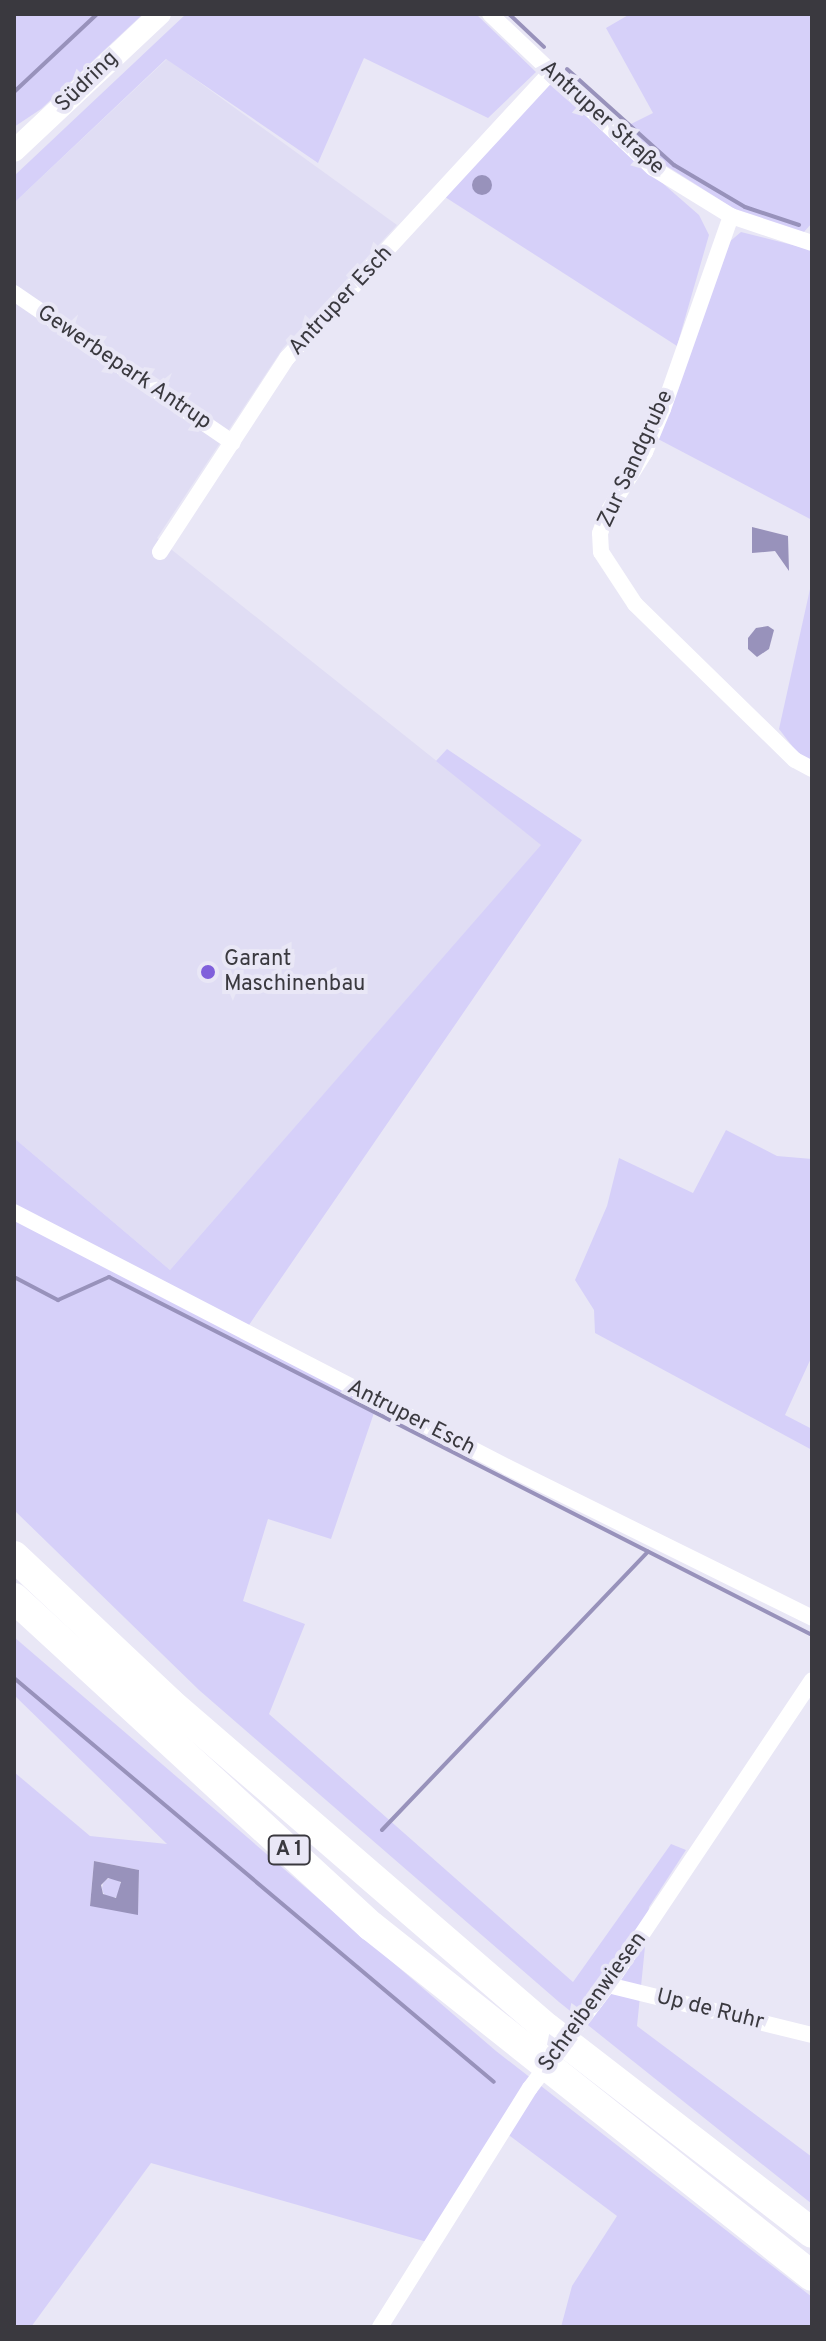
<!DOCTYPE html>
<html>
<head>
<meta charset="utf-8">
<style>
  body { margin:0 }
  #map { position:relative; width:826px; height:2341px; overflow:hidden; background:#e9e7f6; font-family:Overpass,sans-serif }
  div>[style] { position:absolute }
  .built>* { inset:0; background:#e0ddf4 }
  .green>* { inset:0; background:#d6d0f9 }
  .round { border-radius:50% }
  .water>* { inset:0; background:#9892bb }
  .stream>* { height:4px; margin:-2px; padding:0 2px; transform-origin:2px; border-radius:2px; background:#9892bb }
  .minor>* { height:16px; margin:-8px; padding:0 8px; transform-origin:8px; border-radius:8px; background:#fff }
  .secondary>* { height:22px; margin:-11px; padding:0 11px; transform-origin:11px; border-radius:11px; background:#fff }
  .motorway>* { height:30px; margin:-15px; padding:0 15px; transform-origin:15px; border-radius:15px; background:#fff }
  .dots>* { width:22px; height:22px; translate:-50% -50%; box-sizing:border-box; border:4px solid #e9e7f6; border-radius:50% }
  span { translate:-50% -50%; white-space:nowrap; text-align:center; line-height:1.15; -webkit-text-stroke:8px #e9e7f6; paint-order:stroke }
  .shield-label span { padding:2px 6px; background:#e9e7f6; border:2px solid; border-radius:6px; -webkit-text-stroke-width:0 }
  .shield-label { font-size:20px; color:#3a393f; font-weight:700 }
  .street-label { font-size:22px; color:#3a393f }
  .poi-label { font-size:22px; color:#3a393f }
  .left { translate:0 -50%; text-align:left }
  .frame { position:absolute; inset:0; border:16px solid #3a393f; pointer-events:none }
</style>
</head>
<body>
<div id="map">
  <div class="built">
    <div style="clip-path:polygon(167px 59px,397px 225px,283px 348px,157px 538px,542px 845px,170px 1270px,14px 1138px,14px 203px)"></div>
  </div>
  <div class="green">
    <div style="clip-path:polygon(14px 14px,81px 16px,143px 14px,41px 109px,14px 127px)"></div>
    <div style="clip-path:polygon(186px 14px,476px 14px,536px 72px,488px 118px,364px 58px,318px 163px,166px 59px,14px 203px,14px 176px)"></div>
    <div style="clip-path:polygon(630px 14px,812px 14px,812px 223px,803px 233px,736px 210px,662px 163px,625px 127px,653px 113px,606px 28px)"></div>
    <div style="clip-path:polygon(549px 84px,699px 215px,709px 235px,677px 346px,445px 197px)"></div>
    <div style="clip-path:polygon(741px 232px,812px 250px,812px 520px,658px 439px,728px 243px)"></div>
    <div style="clip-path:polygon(812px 580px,812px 761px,799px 755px,779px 729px)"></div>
    <div style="clip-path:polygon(447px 749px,582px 840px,240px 1338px,376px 1407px,331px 1539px,268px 1519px,243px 1601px,305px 1624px,269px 1714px,573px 1982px,671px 1844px,686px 1850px,649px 1907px,637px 2026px,812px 2157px,812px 2204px,559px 2002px,199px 1690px,14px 1510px,14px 1138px,170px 1270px,541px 845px,436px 761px)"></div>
    <div style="clip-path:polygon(726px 1130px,777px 1156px,812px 1159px,812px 1356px,785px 1415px,812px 1429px,812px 1450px,595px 1333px,594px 1310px,575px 1280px,607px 1206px,619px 1158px,693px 1193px)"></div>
    <div style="clip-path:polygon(evenodd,14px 1637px,496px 2051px,812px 2297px,812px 2327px,561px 2327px,572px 2286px,617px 2216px,506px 2133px,434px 2244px,151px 2163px,31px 2327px,14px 2327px,14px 1772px,90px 1836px,167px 1844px,14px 1695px,14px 1637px,94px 1861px,139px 1870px,138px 1914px,90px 1905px,94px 1861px)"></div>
    <div class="round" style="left:102px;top:1878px;width:20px;height:20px"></div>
  </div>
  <div class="water">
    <div class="round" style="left:472px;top:175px;width:20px;height:20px"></div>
    <div style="clip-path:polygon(752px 527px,788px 536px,789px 571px,775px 551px,752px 553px)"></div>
    <div style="clip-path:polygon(768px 626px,774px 630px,769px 649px,757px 657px,748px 649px,748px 638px,756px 628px)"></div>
    <div style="clip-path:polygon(evenodd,94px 1861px,139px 1870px,138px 1915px,90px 1906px,94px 1861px,108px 1878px,121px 1882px,116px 1898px,103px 1894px,101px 1885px,108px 1878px)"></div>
  </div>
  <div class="stream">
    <div style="left:509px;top:14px;width:48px;rotate:43.3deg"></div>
    <div style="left:567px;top:69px;width:144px;rotate:41.9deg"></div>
    <div style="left:674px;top:165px;width:82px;rotate:30.6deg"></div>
    <div style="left:745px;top:207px;width:57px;rotate:18.4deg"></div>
    <div style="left:14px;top:92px;width:114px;rotate:-43.2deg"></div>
    <div style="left:14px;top:1277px;width:50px;rotate:27.6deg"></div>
    <div style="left:58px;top:1300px;width:56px;rotate:-24.3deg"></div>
    <div style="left:109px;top:1277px;width:789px;rotate:26.99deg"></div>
    <div style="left:14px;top:1678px;width:627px;rotate:40.09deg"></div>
    <div style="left:382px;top:1830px;width:385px;rotate:-46.3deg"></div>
  </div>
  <div class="minor">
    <div style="left:490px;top:14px;width:224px;rotate:43.4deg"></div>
    <div style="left:653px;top:168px;width:92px;rotate:31.6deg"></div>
    <div style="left:731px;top:216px;width:85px;rotate:18.4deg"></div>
    <div style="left:731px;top:216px;width:205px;rotate:109.4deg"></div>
    <div style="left:663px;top:409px;width:47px;rotate:112.7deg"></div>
    <div style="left:645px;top:452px;width:72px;rotate:121.9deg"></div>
    <div style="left:607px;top:513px;width:21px;rotate:109deg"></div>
    <div style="left:600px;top:533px;width:19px;rotate:87deg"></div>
    <div style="left:601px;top:552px;width:62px;rotate:56.8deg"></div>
    <div style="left:635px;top:604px;width:223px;rotate:44.3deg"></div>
    <div style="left:795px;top:760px;width:19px;rotate:28deg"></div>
    <div style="left:14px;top:293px;width:265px;rotate:34.4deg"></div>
    <div style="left:160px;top:552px;width:232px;rotate:-56.8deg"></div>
    <div style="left:287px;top:358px;width:389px;rotate:-47.3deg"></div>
    <div style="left:14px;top:1212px;width:555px;rotate:27.35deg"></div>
    <div style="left:507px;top:1467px;width:340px;rotate:26.3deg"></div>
    <div style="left:608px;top:1985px;width:210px;rotate:13.8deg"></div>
    <div style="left:380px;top:2327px;width:282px;rotate:-57.9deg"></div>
    <div style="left:530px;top:2088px;width:129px;rotate:-52.9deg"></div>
    <div style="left:608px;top:1985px;width:367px;rotate:-56.2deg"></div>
  </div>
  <div class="secondary">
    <div style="left:14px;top:151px;width:200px;rotate:-43.2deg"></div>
  </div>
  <div class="motorway">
    <div style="left:14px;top:1556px;width:214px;rotate:43.3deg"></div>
    <div style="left:170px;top:1703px;width:498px;rotate:40.8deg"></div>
    <div style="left:547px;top:2028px;width:335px;rotate:37.7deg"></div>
    <div style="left:14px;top:1598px;width:485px;rotate:42.6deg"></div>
    <div style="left:371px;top:1926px;width:563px;rotate:38.44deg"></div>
  </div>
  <div class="dots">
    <div style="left:208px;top:972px;background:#8060db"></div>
  </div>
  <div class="shield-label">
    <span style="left:289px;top:1850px">A 1</span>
  </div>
  <div class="street-label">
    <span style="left:87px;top:82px;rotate:-44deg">Südring</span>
    <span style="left:602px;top:118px;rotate:42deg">Antruper Straße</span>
    <span style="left:341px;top:301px;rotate:-47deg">Antruper Esch</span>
    <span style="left:124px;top:368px;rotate:34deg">Gewerbepark Antrup</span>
    <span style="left:636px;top:459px;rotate:-65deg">Zur Sandgrube</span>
    <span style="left:411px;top:1418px;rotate:27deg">Antruper Esch</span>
    <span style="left:593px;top:2002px;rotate:-54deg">Schreibenwiesen</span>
    <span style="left:710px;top:2010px;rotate:14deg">Up de Ruhr</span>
  </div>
  <div class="poi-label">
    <span class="left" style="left:224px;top:972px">Garant<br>Maschinenbau</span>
  </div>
  <div class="frame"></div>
</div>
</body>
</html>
